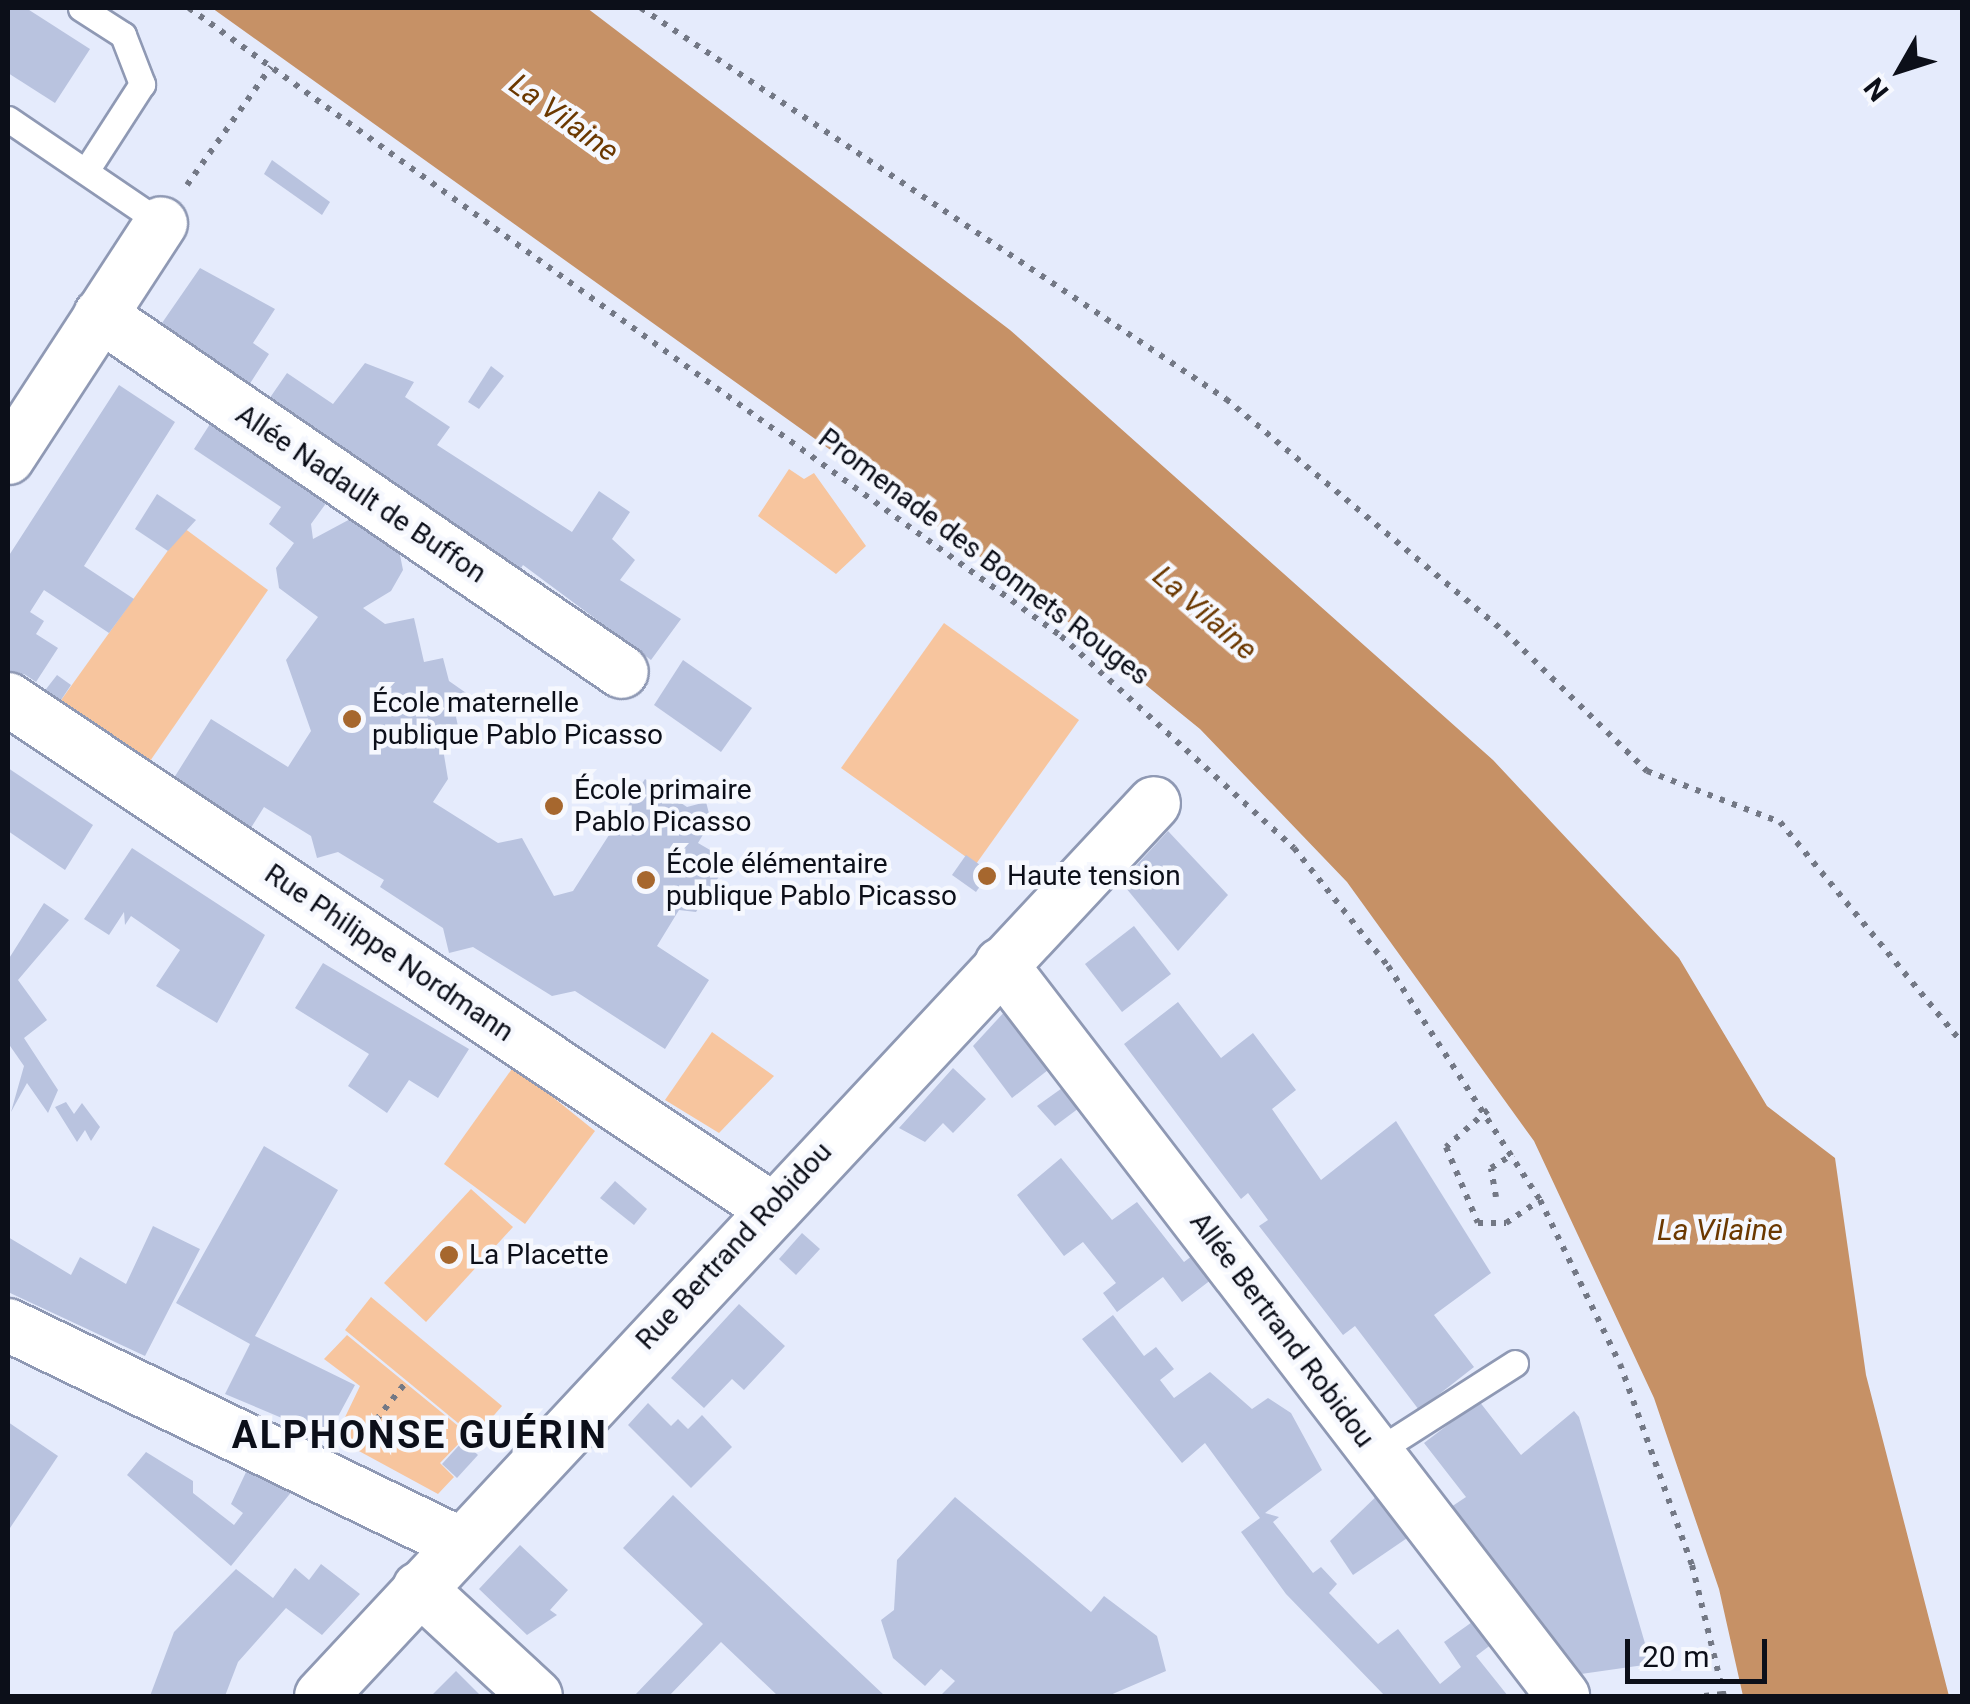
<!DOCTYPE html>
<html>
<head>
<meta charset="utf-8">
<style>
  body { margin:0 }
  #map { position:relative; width:1970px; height:1704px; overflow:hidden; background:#e5ebfc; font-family:Roboto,sans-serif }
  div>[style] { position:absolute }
  .green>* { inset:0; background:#f7c59e }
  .water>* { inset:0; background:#c69166 }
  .building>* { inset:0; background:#b9c3df }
  .path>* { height:6px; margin-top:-3px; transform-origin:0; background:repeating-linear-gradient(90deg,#737885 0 5px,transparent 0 13px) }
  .roads { filter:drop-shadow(2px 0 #8f99b4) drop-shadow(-2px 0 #8f99b4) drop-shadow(0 2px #8f99b4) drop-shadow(0 -2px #8f99b4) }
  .lane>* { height:25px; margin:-12.5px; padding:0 12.5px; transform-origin:12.5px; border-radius:12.5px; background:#fff }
  .street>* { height:52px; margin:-26px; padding:0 26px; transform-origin:26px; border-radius:26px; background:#fff }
  .dots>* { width:28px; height:28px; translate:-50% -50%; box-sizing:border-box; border:5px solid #f6f8fe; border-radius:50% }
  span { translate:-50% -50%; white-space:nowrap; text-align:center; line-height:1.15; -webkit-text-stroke:9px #f6f8fe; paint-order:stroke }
  .street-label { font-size:28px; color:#0c0f19 }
  .poi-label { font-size:28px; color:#0c0f19 }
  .left { translate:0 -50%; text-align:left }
  .water-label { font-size:30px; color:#6b3800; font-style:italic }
  .district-label { font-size:38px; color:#0c0f19; font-weight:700; letter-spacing:2.5px }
  .frame { position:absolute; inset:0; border:10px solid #0c0f19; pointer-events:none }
  .north { position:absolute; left:1850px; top:20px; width:100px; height:100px; -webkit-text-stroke:8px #f6f8fe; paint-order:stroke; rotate:231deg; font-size:28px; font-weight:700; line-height:40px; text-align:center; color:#0c0f19 }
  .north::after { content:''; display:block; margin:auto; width:35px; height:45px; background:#0c0f19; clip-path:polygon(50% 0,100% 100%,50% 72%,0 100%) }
  .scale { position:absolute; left:1625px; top:1639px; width:142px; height:45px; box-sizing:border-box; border:5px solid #0c0f19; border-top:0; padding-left:12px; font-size:30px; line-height:35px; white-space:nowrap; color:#0c0f19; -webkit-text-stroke:8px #f6f8fe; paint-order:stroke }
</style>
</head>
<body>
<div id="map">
  <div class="green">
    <div style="clip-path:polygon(789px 469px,804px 479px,814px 473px,866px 546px,836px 574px,758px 516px)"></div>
    <div style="clip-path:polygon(184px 528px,268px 590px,148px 764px,59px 703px)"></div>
    <div style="clip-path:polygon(944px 623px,1079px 720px,976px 864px,841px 768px)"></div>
    <div style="clip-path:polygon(712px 1032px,774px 1076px,719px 1133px,665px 1100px)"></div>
    <div style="clip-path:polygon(514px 1066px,595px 1131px,525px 1224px,444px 1164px)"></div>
    <div style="clip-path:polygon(471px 1189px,513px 1227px,426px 1322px,384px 1283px)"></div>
    <div style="clip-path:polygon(371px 1297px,502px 1406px,475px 1437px,345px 1330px)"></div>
    <div style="clip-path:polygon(347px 1335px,468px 1434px,440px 1463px,454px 1477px,438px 1494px,335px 1438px,360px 1386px,324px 1359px)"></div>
  </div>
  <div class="water">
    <div style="clip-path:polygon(212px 8px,587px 8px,1010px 330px,1493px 760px,1679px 958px,1767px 1106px,1835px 1158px,1866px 1375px,1949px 1696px,1743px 1696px,1719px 1589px,1654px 1398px,1534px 1141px,1347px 882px,1200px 729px,1046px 604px)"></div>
  </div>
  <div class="building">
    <div style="clip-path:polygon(8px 8px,26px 8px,90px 49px,55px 103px,8px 73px)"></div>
    <div style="clip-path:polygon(272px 160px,330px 202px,322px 215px,264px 174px)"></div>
    <div style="clip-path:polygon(200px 268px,275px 309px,253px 343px,269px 354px,249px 385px,162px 323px)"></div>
    <div style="clip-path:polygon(365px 363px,414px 382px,405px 397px,450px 427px,437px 445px,572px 532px,599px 491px,630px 512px,612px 539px,635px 560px,620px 580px,681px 619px,651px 660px,523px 565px,519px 571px,267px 402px,287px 373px,333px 404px)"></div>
    <div style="clip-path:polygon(491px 366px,504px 376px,479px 409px,468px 402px)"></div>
    <div style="clip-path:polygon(119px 385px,175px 422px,84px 566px,134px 599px,109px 633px,44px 590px,30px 612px,44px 621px,36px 634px,58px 648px,36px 682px,24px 674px,16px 688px,8px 682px,8px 557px)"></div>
    <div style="clip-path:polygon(217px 413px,335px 491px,311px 524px,313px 539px,354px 517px,399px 550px,403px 570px,391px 591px,363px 608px,385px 624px,414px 618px,424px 662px,443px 658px,449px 681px,469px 695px,456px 717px,461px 740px,442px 743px,448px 779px,433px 802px,498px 843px,522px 838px,554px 896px,573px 891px,645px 779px,687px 807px,706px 802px,711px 821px,698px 843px,729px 861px,696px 912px,679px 910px,657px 946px,709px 980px,665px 1049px,575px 991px,552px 996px,473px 947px,449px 953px,443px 928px,380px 887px,384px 880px,338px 852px,317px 858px,311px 836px,264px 807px,249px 831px,172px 781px,211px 719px,288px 767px,311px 731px,286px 660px,318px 617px,279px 588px,276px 568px,294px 543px,269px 524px,281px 507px,194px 449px)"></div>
    <div style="clip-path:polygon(157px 494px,196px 520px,168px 551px,135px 529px)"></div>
    <div style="clip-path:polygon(683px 660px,752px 708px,721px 752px,654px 705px)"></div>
    <div style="clip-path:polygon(57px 675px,71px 685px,53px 712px,36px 702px)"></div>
    <div style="clip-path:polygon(8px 768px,93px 825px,65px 870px,8px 831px)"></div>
    <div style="clip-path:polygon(1168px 831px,1228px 895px,1178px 951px,1121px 882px)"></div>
    <div style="clip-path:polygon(132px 848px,265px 935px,217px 1023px,156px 986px,180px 950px,131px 916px,125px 925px,124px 912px,109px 935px,84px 919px)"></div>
    <div style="clip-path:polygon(966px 855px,990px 872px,976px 892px,952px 875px)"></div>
    <div style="clip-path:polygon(44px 903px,69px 920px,18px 980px,47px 1020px,24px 1038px,58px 1090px,48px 1113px,27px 1083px,11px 1112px,24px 1066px,8px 1043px,8px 960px)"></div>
    <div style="clip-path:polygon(1134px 926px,1171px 974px,1122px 1012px,1085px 964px)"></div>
    <div style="clip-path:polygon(323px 963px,469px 1049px,438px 1098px,409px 1080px,387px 1113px,348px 1086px,369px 1054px,295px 1008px)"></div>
    <div style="clip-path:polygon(1178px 1002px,1221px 1058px,1253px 1033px,1296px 1090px,1272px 1109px,1321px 1180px,1396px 1121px,1491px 1273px,1434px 1315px,1474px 1367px,1419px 1410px,1355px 1326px,1343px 1335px,1259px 1226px,1268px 1220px,1248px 1193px,1241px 1199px,1124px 1044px)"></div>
    <div style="clip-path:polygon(1007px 1009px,1057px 1063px,1012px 1098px,973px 1046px)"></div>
    <div style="clip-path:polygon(953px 1068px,986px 1099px,953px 1133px,943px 1123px,925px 1142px,899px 1128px)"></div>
    <div style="clip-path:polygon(1072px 1081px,1087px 1102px,1055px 1126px,1037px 1106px)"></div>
    <div style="clip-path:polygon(66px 1102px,74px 1114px,82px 1103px,100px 1127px,91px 1141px,85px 1130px,77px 1142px,55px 1107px)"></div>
    <div style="clip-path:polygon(264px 1146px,338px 1190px,255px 1336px,355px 1385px,327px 1437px,225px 1394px,250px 1344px,176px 1303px)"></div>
    <div style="clip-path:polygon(1061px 1158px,1112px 1220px,1137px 1202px,1184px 1262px,1201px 1249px,1220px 1273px,1182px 1302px,1163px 1277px,1117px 1312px,1103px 1293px,1116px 1283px,1083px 1242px,1064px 1256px,1017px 1195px)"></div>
    <div style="clip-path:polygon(615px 1181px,647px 1209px,634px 1225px,600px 1198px)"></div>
    <div style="clip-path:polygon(153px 1226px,200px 1249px,145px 1356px,8px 1292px,8px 1237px,71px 1275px,80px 1257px,126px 1284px)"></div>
    <div style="clip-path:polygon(802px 1233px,820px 1249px,796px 1275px,779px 1259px)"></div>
    <div style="clip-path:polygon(739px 1304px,785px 1346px,744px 1390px,732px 1379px,704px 1408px,671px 1378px)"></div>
    <div style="clip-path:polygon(1113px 1315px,1144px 1356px,1156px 1347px,1174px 1369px,1160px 1380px,1174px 1398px,1210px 1372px,1252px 1409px,1268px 1398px,1291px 1413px,1322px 1470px,1265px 1513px,1279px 1517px,1273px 1522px,1313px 1573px,1321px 1567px,1337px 1584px,1329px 1593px,1378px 1644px,1398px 1629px,1440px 1684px,1461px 1667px,1444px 1642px,1482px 1615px,1500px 1638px,1476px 1656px,1508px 1696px,1385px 1696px,1286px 1594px,1241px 1532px,1260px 1518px,1205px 1443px,1182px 1463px,1082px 1339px)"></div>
    <div style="clip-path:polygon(1479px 1401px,1521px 1455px,1574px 1411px,1579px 1417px,1651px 1664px,1581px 1674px,1451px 1507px,1466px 1497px,1424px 1443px)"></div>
    <div style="clip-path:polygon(648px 1403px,671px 1426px,678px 1419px,688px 1429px,702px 1415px,732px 1447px,691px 1488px,628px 1425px)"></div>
    <div style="clip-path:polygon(8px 1422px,58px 1456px,10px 1528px,8px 1527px)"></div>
    <div style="clip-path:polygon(463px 1441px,478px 1455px,457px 1478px,442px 1464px)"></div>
    <div style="clip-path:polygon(146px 1452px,193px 1481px,193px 1493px,234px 1525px,243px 1513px,231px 1504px,247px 1470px,293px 1490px,231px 1566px,127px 1475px)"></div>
    <div style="clip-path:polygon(1384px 1489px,1416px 1532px,1353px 1575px,1330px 1541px)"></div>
    <div style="clip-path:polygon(673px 1495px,709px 1530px,885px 1696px,778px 1696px,721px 1642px,669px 1696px,634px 1696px,703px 1624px,623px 1548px)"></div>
    <div style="clip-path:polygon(955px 1497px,1091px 1612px,1104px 1596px,1157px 1636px,1166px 1671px,1108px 1696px,940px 1696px,955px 1681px,941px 1669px,925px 1686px,893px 1658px,881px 1620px,894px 1610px,897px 1560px)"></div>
    <div style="clip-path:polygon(520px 1545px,568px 1590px,550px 1610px,557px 1615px,527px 1635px,479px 1589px)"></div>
    <div style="clip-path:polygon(321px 1564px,360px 1594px,322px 1635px,286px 1608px,238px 1662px,225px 1696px,150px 1696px,174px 1632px,236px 1569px,273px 1598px,295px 1568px,309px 1580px)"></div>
    <div style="clip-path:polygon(456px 1671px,481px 1696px,431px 1696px)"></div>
  </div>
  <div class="path">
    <div style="left:189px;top:8px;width:1075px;rotate:35.76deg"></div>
    <div style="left:1061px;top:636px;width:315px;rotate:42.3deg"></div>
    <div style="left:1294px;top:848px;width:151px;rotate:51.5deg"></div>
    <div style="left:1388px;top:966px;width:279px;rotate:57deg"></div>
    <div style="left:1540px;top:1200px;width:182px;rotate:64deg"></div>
    <div style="left:1620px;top:1364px;width:214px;rotate:70.3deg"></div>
    <div style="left:1692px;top:1565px;width:135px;rotate:76.3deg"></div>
    <div style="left:641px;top:8px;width:704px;rotate:33.76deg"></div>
    <div style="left:1226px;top:399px;width:363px;rotate:39.9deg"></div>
    <div style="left:1505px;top:632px;width:199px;rotate:44.4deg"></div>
    <div style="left:1647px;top:771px;width:142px;rotate:21deg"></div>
    <div style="left:1780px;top:822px;width:286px;rotate:50.5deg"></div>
    <div style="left:187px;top:185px;width:145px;rotate:-54.6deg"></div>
    <div style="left:1488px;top:1110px;width:56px;rotate:138.6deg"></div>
    <div style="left:1446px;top:1147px;width:82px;rotate:67.2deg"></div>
    <div style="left:1478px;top:1223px;width:28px"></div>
    <div style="left:1506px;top:1223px;width:41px;rotate:-34.1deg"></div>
    <div style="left:1496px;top:1197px;width:29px;rotate:-100deg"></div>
    <div style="left:1491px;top:1168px;width:26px;rotate:-32deg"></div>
    <div style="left:360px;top:1440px;width:75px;rotate:-51.5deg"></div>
    <div style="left:1704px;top:1696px;width:19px;rotate:-6deg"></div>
  </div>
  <div class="roads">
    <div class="lane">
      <div style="left:81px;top:8px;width:50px;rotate:32.7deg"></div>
      <div style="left:123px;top:35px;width:53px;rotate:68.8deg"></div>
      <div style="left:142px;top:84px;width:103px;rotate:122.8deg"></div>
      <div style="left:8px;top:119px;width:185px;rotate:34.2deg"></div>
      <div style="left:1376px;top:1452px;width:165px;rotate:-32.6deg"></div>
    </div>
    <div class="street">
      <div style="left:100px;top:315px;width:632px;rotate:34.37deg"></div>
      <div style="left:8px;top:458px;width:280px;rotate:-56.9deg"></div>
      <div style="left:8px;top:699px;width:915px;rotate:33.72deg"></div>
      <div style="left:1001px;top:964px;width:923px;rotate:52.48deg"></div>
      <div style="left:8px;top:1325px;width:501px;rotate:25.8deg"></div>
      <div style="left:419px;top:1588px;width:159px;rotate:42.7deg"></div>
      <div style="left:321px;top:1696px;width:1221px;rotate:-46.99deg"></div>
    </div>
  </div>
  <div class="dots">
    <div style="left:352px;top:719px;background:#a6672e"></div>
    <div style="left:554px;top:806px;background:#a6672e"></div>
    <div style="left:987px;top:876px;background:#a6672e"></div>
    <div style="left:646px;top:880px;background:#a6672e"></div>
    <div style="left:449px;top:1255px;background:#a6672e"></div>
  </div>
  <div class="street-label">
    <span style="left:361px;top:494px;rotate:34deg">Allée Nadault de Buffon</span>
    <span style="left:984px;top:557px;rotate:37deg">Promenade des Bonnets Rouges</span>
    <span style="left:389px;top:953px;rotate:34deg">Rue Philippe Nordmann</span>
    <span style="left:734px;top:1246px;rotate:-47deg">Rue Bertrand Robidou</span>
    <span style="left:1282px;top:1330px;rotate:53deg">Allée Bertrand Robidou</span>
  </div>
  <div class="poi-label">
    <span class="left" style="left:372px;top:719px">École maternelle<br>publique Pablo Picasso</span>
    <span class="left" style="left:574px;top:806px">École primaire<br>Pablo Picasso</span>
    <span class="left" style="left:666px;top:880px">École élémentaire<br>publique Pablo Picasso</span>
    <span class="left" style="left:1007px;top:876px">Haute tension</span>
    <span class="left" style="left:469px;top:1255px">La Placette</span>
  </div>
  <div class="water-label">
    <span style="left:564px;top:118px;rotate:36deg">La Vilaine</span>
    <span style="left:1205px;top:613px;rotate:41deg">La Vilaine</span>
    <span style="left:1720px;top:1230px">La Vilaine</span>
  </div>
  <div class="district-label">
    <span style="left:420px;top:1436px">ALPHONSE GUÉRIN</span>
  </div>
  <div class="frame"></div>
  <div class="north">N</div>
  <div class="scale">20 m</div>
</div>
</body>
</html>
